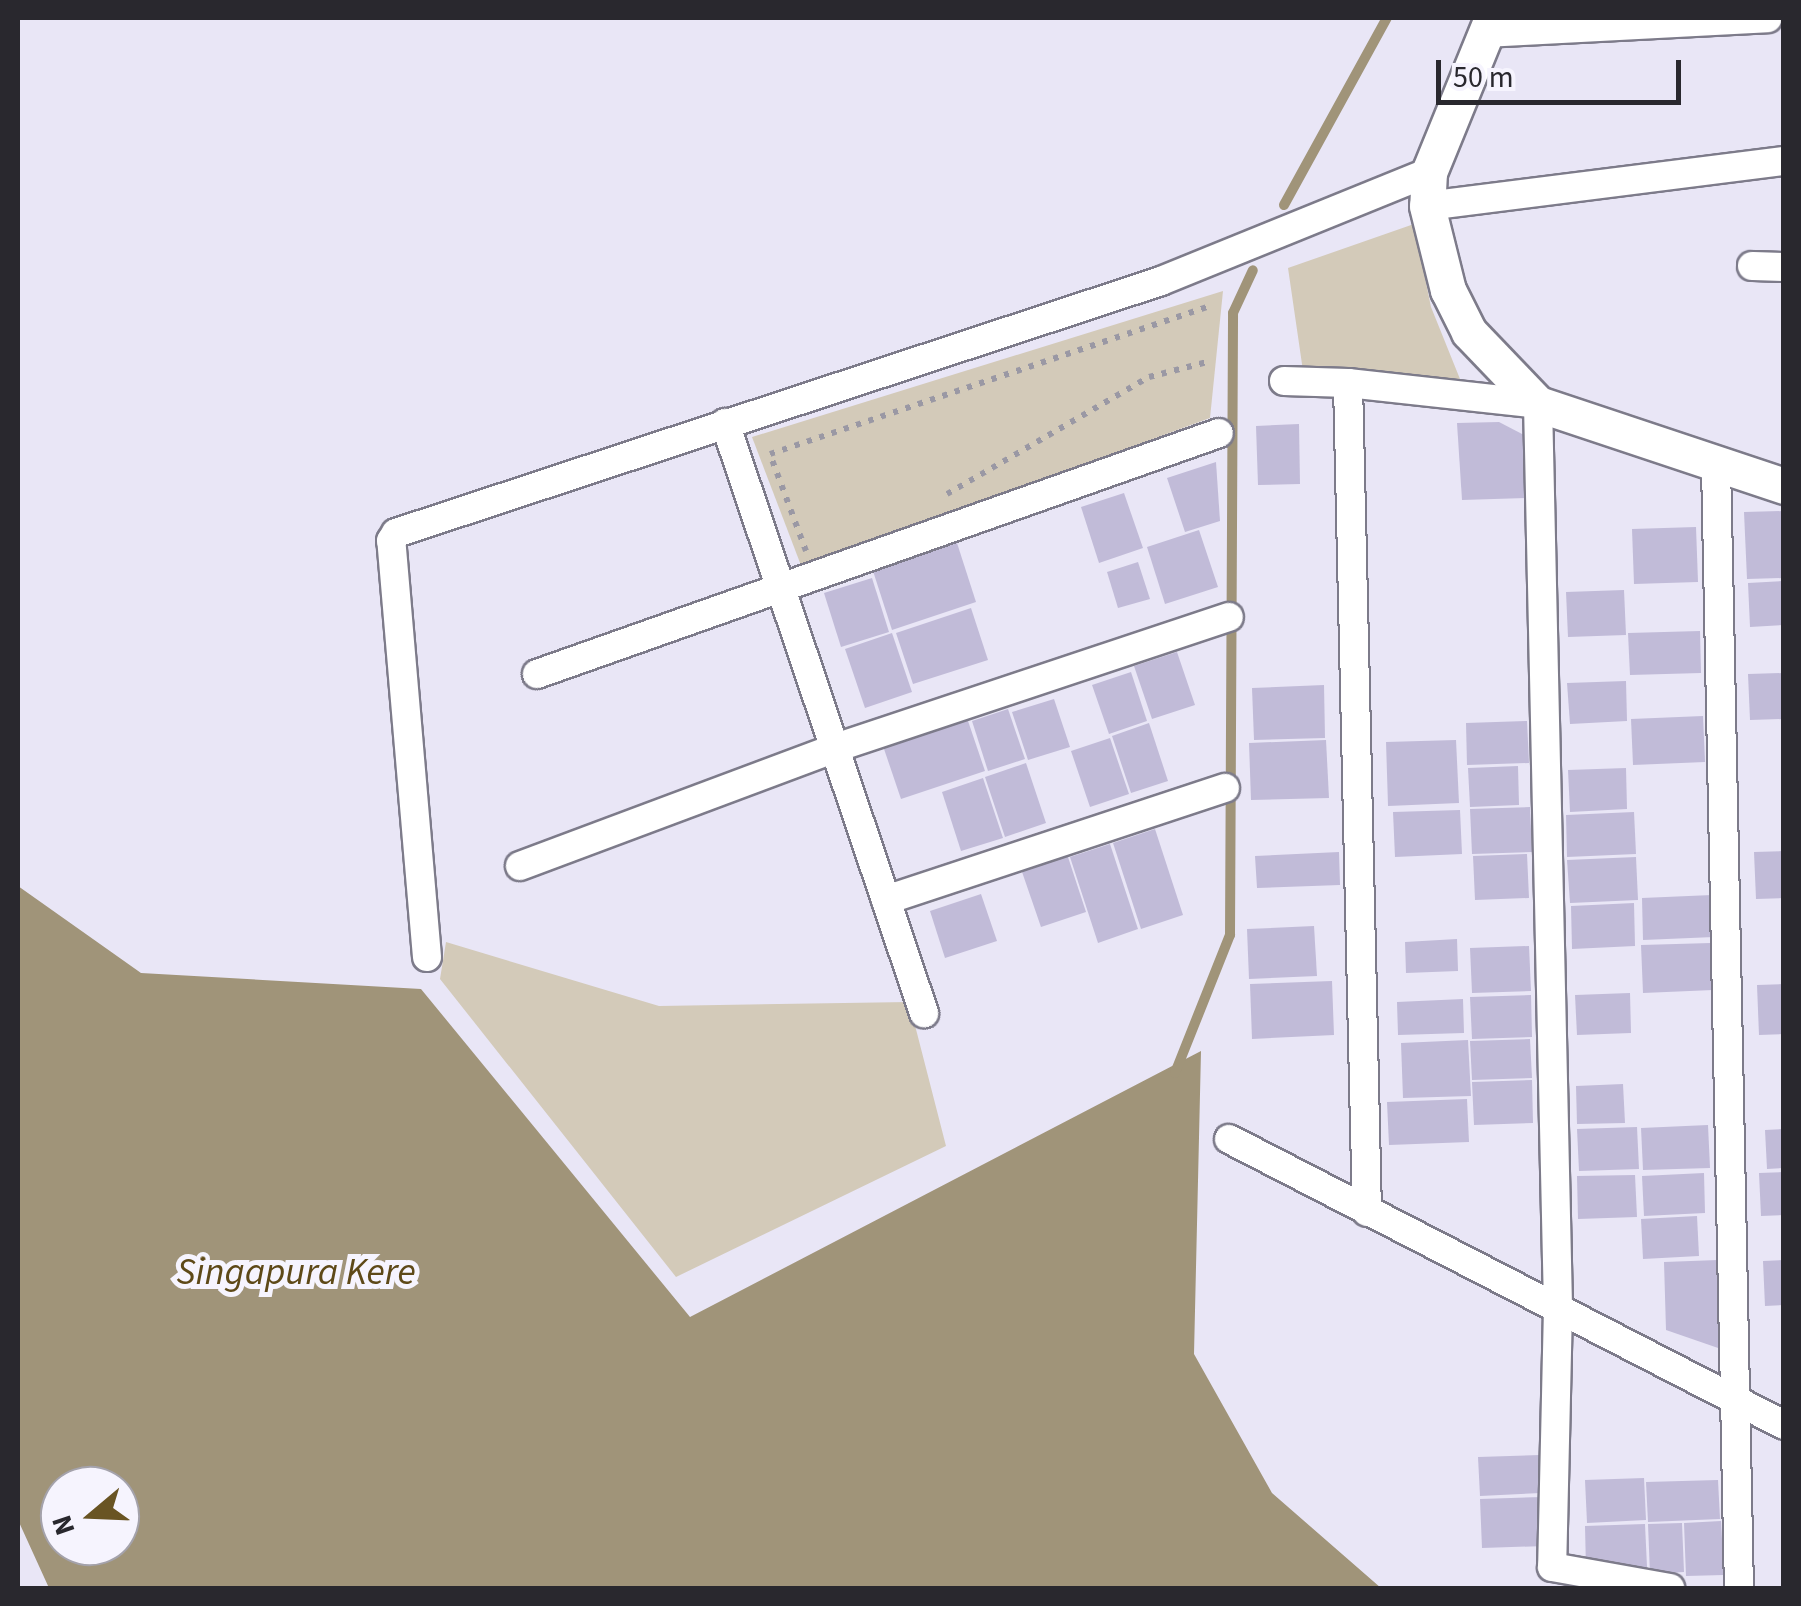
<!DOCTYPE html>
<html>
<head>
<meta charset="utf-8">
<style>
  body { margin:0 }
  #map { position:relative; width:1801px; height:1606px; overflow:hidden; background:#e9e6f6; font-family:"Source Sans 3",sans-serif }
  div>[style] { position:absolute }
  .green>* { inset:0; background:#d3cab9 }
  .water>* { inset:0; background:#a09479 }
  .stream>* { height:10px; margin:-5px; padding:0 5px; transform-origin:5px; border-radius:5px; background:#a09479 }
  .building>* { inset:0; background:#c1bbd8 }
  .path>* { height:6px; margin-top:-3px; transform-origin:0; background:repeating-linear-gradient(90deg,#9a98a4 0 5px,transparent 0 13px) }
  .roads { filter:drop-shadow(2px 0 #7d7b8a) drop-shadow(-2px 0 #7d7b8a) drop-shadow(0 2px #7d7b8a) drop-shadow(0 -2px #7d7b8a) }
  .minor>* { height:28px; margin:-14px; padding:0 14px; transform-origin:14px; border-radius:14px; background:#fff }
  .tertiary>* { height:35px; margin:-17.5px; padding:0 17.5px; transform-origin:17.5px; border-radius:17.5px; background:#fff }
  span { translate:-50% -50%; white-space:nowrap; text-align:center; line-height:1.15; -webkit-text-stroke:10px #f6f4fe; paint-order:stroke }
  .water-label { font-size:38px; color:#5e4918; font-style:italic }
  .frame { position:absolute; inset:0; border:20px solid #29282e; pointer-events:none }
  .north { position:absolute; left:40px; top:1466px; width:100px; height:100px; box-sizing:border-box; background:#f6f4fe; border:2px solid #a4a2ab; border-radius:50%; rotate:251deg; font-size:28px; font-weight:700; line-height:40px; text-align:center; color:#29282e }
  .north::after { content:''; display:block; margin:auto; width:35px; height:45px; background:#695423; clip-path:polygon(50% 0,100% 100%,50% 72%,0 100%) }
  .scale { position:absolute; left:1436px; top:60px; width:245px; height:45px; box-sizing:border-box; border:5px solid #29282e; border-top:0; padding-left:12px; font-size:30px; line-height:35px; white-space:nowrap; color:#29282e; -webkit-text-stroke:8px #f6f4fe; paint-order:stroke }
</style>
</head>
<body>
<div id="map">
  <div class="green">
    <div style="clip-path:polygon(1414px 224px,1431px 307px,1460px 379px,1303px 371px,1288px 268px)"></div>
    <div style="clip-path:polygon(1223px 291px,1210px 418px,802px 568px,752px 437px)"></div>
    <div style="clip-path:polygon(446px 942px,659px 1006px,909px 1002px,946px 1146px,676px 1277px,440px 979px)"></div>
  </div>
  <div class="water">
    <div style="clip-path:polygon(evenodd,18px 886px,141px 973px,421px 989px,690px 1317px,1201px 1051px,1194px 1354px,1272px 1493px,1381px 1588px,49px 1588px,18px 1520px,18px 886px,60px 1486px,120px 1486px,120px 1546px,60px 1546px,60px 1486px)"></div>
  </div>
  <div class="stream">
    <div style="left:1284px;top:205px;width:213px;rotate:-61.2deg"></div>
    <div style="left:1175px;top:1073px;width:149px;rotate:-68.3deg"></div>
    <div style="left:1230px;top:935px;width:622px;rotate:-89.72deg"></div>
    <div style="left:1233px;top:313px;width:47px;rotate:-65.1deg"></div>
  </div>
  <div class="building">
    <div style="clip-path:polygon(1499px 422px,1524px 435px,1527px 498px,1462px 500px,1457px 423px)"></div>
    <div style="clip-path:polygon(1299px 424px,1300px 484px,1258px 485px,1256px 426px)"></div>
    <div style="clip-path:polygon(1216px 462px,1220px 521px,1185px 532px,1167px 478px)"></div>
    <div style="clip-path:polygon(1124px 493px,1143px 548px,1099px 563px,1081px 507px)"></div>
    <div style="clip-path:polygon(1784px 511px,1784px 578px,1747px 579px,1744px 512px)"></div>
    <div style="clip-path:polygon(1696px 527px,1698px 582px,1634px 584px,1632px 529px)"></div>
    <div style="clip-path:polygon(1199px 530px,1218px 587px,1165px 604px,1147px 547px)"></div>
    <div style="clip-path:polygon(957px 543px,976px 602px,892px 630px,873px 571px)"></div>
    <div style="clip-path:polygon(1138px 562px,1150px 599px,1118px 608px,1107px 572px)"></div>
    <div style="clip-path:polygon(872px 578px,889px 632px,841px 647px,824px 593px)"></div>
    <div style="clip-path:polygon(1784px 581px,1784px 625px,1750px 627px,1748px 583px)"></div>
    <div style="clip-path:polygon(1624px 590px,1626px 635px,1568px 637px,1566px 592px)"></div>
    <div style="clip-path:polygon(971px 608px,988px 660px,913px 684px,896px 633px)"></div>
    <div style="clip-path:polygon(1700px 631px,1701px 673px,1630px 675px,1628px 633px)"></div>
    <div style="clip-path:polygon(892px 633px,912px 692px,865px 708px,845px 649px)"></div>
    <div style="clip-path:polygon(1177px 652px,1195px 705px,1152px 719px,1134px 666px)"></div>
    <div style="clip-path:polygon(1131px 672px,1147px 721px,1109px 734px,1092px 685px)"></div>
    <div style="clip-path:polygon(1784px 673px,1784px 719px,1750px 720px,1748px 674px)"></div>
    <div style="clip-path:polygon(1626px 681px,1627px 721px,1570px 724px,1567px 683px)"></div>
    <div style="clip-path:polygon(1324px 685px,1325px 738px,1254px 740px,1252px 688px)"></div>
    <div style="clip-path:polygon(1054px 699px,1070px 747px,1028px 760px,1012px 712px)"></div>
    <div style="clip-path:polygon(1008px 709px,1025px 759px,988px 771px,972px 721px)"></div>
    <div style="clip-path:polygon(1703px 716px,1705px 762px,1633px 765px,1631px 719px)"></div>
    <div style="clip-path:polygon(967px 718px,985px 771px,901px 799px,883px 746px)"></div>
    <div style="clip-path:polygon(1527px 721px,1529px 763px,1467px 765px,1466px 723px)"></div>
    <div style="clip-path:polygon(1149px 723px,1168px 781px,1131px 793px,1112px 736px)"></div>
    <div style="clip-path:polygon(1110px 738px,1129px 794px,1090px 807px,1071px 751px)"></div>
    <div style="clip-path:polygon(1326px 740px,1329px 798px,1251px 800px,1249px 743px)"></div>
    <div style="clip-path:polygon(1456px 740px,1459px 803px,1388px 806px,1386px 742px)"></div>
    <div style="clip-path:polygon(1026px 763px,1046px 823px,1005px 837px,985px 777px)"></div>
    <div style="clip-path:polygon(1518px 766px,1519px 805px,1470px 807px,1468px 768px)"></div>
    <div style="clip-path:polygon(1626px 768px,1627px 809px,1570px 812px,1568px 770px)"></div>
    <div style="clip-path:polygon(983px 778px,1003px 838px,961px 851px,942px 792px)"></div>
    <div style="clip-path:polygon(1530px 807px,1532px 852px,1472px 854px,1470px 809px)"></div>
    <div style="clip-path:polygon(1460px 810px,1462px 854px,1395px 857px,1393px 812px)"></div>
    <div style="clip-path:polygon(1634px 812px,1636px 854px,1567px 857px,1566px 815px)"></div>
    <div style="clip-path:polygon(1155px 829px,1183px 915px,1141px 929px,1113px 843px)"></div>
    <div style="clip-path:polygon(1110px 844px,1138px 929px,1098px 943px,1070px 857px)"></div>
    <div style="clip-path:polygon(1784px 851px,1784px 898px,1756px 899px,1754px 852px)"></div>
    <div style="clip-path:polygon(1339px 852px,1340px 885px,1257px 888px,1255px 856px)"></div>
    <div style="clip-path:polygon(1067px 854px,1086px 912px,1041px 927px,1021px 869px)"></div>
    <div style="clip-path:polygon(1527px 854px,1529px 898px,1475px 900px,1473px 856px)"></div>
    <div style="clip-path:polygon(1636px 857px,1638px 900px,1570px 903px,1567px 860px)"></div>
    <div style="clip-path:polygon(981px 894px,997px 941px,945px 958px,930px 911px)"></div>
    <div style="clip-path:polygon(1712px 895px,1714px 937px,1643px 940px,1642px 898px)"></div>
    <div style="clip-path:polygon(1634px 903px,1635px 946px,1572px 949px,1571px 906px)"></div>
    <div style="clip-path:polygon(1314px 926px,1317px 976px,1249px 979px,1247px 929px)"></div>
    <div style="clip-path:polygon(1457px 939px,1458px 971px,1406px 973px,1405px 942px)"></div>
    <div style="clip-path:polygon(1711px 943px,1713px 990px,1643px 993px,1641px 945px)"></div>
    <div style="clip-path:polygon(1529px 946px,1531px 991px,1472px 993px,1470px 948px)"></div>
    <div style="clip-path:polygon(1332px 981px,1334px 1035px,1252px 1039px,1250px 984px)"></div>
    <div style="clip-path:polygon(1784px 984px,1784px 1034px,1759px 1035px,1757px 985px)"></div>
    <div style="clip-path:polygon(1630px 993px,1631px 1033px,1577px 1035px,1575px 995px)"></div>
    <div style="clip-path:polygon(1531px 995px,1532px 1037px,1472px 1039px,1470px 997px)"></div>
    <div style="clip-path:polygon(1463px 999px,1464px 1033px,1398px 1035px,1397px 1002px)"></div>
    <div style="clip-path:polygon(1530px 1039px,1532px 1078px,1472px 1080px,1470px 1041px)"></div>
    <div style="clip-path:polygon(1468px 1040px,1471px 1096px,1403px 1098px,1401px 1043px)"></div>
    <div style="clip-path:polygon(1532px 1080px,1533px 1123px,1474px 1125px,1472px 1082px)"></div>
    <div style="clip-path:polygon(1623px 1084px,1625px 1123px,1577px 1124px,1576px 1086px)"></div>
    <div style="clip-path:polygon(1467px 1099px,1469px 1142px,1389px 1145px,1387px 1102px)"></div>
    <div style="clip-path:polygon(1708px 1125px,1710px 1168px,1643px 1170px,1641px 1128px)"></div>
    <div style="clip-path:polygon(1637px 1127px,1639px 1169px,1579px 1171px,1577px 1129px)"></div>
    <div style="clip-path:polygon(1784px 1129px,1784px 1168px,1767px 1169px,1765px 1130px)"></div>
    <div style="clip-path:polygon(1784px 1172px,1784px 1215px,1761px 1216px,1759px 1173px)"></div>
    <div style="clip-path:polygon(1704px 1173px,1705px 1213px,1644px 1216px,1642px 1176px)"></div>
    <div style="clip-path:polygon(1635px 1175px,1637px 1217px,1578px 1219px,1577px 1176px)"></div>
    <div style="clip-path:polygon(1697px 1216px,1699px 1256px,1643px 1259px,1641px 1219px)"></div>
    <div style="clip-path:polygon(1718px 1260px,1721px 1349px,1666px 1330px,1664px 1262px)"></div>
    <div style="clip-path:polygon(1784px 1260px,1784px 1305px,1765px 1306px,1763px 1261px)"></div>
    <div style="clip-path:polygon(1540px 1455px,1541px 1493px,1480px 1496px,1478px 1457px)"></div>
    <div style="clip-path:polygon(1644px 1478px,1646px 1520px,1587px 1523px,1585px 1480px)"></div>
    <div style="clip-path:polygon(1718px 1480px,1720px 1519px,1648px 1522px,1646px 1482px)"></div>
    <div style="clip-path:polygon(1543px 1497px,1545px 1546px,1482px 1548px,1480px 1499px)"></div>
    <div style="clip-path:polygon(1721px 1521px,1724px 1575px,1686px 1576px,1684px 1523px)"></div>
    <div style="clip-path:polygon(1682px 1523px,1684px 1572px,1650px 1574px,1648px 1524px)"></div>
    <div style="clip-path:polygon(1645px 1524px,1647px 1567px,1586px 1569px,1585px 1526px)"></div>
  </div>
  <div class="path">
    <div style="left:947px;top:494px;width:233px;rotate:-30.1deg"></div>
    <div style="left:1149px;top:377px;width:60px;rotate:-14.5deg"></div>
    <div style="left:806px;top:551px;width:103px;rotate:-110.4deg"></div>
    <div style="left:770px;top:454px;width:467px;rotate:-18.6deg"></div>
    <div style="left:18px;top:1587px;width:1px;rotate:90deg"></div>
  </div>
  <div class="roads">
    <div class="minor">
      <div style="left:1484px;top:33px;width:284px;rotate:-3deg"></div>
      <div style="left:1427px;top:206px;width:360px;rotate:-7.2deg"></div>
      <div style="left:1752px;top:266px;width:32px;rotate:2deg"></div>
      <div style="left:1284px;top:381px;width:64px;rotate:1.8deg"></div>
      <div style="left:1348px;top:383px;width:191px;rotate:6.3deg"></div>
      <div style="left:1538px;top:404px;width:904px;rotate:88.73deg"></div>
      <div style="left:1558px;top:1308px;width:259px;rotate:91.3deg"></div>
      <div style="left:1552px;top:1567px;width:120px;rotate:10.1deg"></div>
      <div style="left:1348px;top:383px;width:829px;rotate:88.69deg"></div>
      <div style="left:725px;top:423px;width:623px;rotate:71.36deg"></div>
      <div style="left:1716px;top:464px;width:1124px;rotate:88.83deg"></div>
      <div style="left:537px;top:674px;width:723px;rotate:-19.46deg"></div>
      <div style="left:520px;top:866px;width:336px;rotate:-20.5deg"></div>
      <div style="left:835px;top:748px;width:415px;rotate:-18.4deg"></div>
      <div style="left:886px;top:900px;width:357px;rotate:-18.3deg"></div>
      <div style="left:427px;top:957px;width:418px;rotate:-94.9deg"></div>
      <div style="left:391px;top:541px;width:9px;rotate:-58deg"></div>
      <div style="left:396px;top:533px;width:805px;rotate:-18.23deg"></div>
      <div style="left:1161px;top:281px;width:289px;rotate:-22.1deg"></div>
      <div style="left:1229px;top:1139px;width:624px;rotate:27.26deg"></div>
    </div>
    <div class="tertiary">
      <div style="left:1492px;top:18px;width:166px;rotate:112.2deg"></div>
      <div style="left:1429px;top:172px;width:34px;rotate:93deg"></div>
      <div style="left:1427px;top:206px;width:87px;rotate:76deg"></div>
      <div style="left:1448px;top:290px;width:47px;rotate:63.4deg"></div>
      <div style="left:1469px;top:332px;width:100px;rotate:46.2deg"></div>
      <div style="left:1538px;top:404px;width:259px;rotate:18.4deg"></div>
    </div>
  </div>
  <div class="water-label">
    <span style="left:296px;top:1273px">Singapura Kere</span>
  </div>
  <div class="frame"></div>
  <div class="north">N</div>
  <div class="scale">50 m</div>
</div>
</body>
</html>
